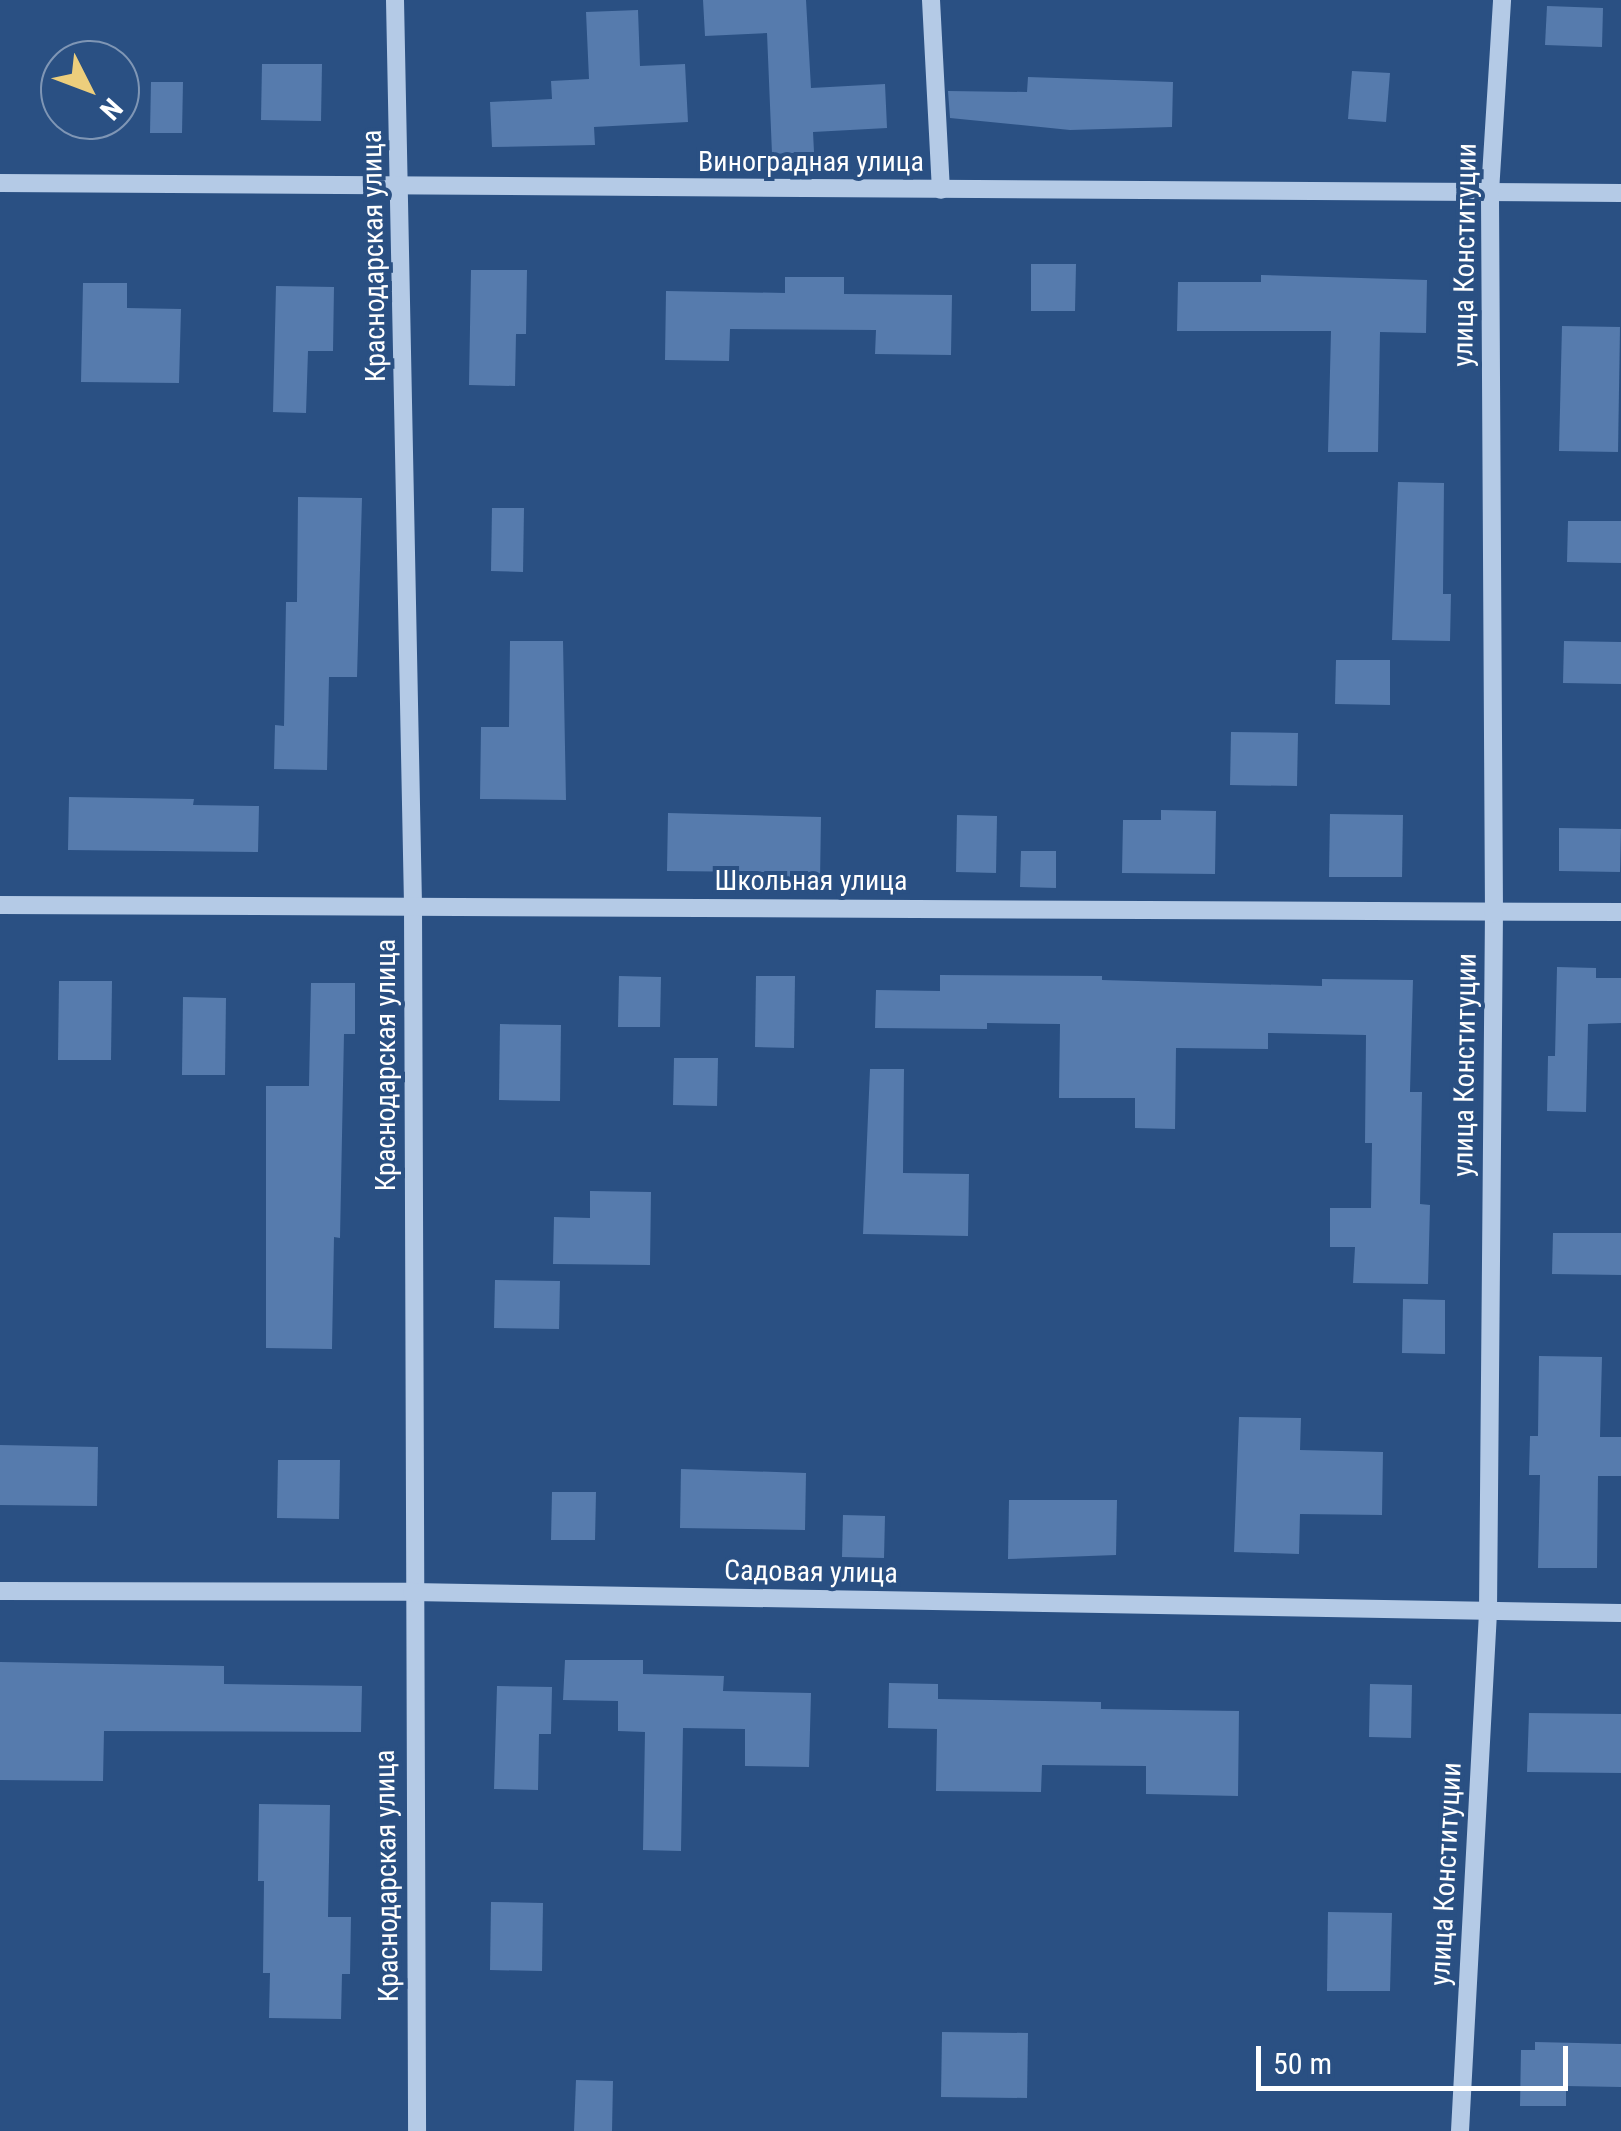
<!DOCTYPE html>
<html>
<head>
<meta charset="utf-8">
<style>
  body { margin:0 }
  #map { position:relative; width:1621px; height:2131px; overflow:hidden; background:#2a5083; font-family:"Roboto Condensed",sans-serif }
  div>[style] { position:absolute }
  .building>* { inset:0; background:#567bad }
  .minor>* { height:18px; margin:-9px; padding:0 9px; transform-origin:9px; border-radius:9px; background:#b4cae6 }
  span { translate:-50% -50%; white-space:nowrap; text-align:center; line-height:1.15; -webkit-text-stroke:8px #2a5083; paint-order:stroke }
  .street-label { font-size:28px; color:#fff }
  .north { position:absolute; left:40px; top:40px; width:100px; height:100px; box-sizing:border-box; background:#2a5083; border:2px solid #7f96b5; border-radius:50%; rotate:132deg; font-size:28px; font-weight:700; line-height:40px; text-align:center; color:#fff }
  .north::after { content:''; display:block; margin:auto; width:35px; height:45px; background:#edce7c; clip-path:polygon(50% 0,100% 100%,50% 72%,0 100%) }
  .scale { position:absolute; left:1256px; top:2046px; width:312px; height:45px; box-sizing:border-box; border:5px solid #fff; border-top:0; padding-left:12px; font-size:30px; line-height:35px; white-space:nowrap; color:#fff; -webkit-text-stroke:8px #2a5083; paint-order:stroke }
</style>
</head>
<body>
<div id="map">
  <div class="building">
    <div style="clip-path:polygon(703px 0,806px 0,811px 88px,885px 84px,887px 128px,813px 132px,814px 152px,772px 154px,767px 33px,705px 36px)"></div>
    <div style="clip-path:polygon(1547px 6px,1603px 8px,1602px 47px,1545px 45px)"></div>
    <div style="clip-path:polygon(638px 10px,640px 66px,685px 64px,688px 122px,594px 127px,595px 145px,492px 147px,490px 102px,552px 99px,551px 81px,589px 79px,586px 12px)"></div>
    <div style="clip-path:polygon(262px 64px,322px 64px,321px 121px,261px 120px)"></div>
    <div style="clip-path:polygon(1352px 71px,1390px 73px,1386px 122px,1348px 119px)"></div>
    <div style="clip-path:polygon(1028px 77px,1173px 82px,1172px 127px,1070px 130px,950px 118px,948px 91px,1027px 92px)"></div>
    <div style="clip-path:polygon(151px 82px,183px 82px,182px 133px,150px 133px)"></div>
    <div style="clip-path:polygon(1031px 264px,1076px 264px,1075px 311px,1031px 311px)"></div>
    <div style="clip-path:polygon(471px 270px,527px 270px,526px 334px,516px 334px,515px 386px,469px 385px)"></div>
    <div style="clip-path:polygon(1261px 275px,1427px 280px,1426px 333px,1380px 332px,1378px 452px,1328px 452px,1331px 331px,1177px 331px,1178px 282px,1261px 282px)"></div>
    <div style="clip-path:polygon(785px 277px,844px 277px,844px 294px,952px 295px,951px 355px,875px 354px,876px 330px,730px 329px,729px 361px,665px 360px,666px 291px,785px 293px)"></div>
    <div style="clip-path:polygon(83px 283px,127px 283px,127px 308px,181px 309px,179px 383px,81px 382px)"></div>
    <div style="clip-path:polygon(276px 286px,334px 287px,333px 351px,308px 351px,306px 413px,273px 412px)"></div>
    <div style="clip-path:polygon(1562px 326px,1620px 327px,1618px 452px,1559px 451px)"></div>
    <div style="clip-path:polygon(1398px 482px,1444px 483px,1443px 594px,1451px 594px,1450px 641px,1392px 640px)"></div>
    <div style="clip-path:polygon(298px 497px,362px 498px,357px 677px,329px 677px,327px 770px,274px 769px,275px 725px,284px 726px,286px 602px,297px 602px)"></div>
    <div style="clip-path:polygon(492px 508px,524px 508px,523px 572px,491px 571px)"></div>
    <div style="clip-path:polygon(1568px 521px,1621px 521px,1621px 563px,1567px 562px)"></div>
    <div style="clip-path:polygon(510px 641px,563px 641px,566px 800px,480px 799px,481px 727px,509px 727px)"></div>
    <div style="clip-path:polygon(1564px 641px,1621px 642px,1621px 684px,1563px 683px)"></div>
    <div style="clip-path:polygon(1336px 660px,1390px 660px,1390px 705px,1335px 704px)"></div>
    <div style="clip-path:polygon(1231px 732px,1298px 733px,1297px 786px,1230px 785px)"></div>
    <div style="clip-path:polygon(69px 797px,194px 799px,193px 805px,259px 806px,258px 852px,68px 850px)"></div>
    <div style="clip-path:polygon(1161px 810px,1216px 811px,1215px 874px,1122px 873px,1123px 820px,1161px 820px)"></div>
    <div style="clip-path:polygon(668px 813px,821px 817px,820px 880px,773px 880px,773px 872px,667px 871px)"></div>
    <div style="clip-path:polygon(1330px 814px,1403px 815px,1402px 877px,1329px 877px)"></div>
    <div style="clip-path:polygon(957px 815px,997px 816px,996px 873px,956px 872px)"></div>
    <div style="clip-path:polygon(1559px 828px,1621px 829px,1620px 872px,1559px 871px)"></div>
    <div style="clip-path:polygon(1021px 851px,1056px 851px,1056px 888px,1020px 887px)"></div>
    <div style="clip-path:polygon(1557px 967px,1596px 968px,1596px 978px,1621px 978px,1621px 1023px,1588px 1024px,1586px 1112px,1547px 1111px,1548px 1056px,1555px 1056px)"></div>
    <div style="clip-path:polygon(940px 975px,1102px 976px,1102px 980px,1322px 986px,1322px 979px,1413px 980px,1410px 1092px,1422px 1092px,1420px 1204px,1430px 1205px,1428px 1284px,1353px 1283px,1355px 1247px,1330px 1247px,1330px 1208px,1371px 1208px,1372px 1143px,1365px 1143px,1366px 1035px,1268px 1033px,1268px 1049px,1176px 1048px,1175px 1129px,1135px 1128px,1135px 1098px,1059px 1098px,1060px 1024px,987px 1023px,987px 1029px,875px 1028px,876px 990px,940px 991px)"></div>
    <div style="clip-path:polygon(619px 976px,661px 977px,660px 1027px,618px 1027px)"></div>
    <div style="clip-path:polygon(756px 976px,795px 976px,794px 1048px,755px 1047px)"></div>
    <div style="clip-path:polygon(59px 981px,112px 981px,111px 1060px,58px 1060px)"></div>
    <div style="clip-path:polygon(311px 983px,355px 983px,355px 1034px,344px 1034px,340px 1238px,334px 1237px,332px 1349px,266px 1348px,266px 1086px,309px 1086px)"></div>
    <div style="clip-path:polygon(183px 997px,226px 998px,225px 1075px,182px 1075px)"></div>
    <div style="clip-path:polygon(500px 1024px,561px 1025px,560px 1101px,499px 1100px)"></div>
    <div style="clip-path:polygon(674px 1058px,718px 1058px,717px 1106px,673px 1105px)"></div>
    <div style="clip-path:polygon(870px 1069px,904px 1069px,903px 1173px,969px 1174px,968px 1236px,863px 1234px)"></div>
    <div style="clip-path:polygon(590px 1191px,651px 1192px,650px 1265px,553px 1264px,554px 1217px,590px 1218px)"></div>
    <div style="clip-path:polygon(1553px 1233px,1621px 1233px,1621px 1275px,1552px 1274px)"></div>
    <div style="clip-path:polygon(495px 1280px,560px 1281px,559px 1329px,494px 1328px)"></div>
    <div style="clip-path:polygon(1403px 1299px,1445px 1300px,1445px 1354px,1402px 1353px)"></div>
    <div style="clip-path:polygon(1539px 1356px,1602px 1357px,1600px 1437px,1621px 1437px,1621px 1476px,1598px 1476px,1597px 1568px,1538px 1568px,1540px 1475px,1529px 1475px,1530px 1436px,1538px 1436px)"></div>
    <div style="clip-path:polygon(1239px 1417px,1301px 1418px,1300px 1450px,1383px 1452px,1382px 1515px,1300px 1514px,1299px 1554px,1234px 1552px)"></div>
    <div style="clip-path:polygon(0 1445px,98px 1447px,97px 1506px,0 1505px)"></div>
    <div style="clip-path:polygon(278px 1460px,340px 1460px,339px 1519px,277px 1518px)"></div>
    <div style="clip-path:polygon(681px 1469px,806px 1473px,805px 1530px,680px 1528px)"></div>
    <div style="clip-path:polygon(552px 1492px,596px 1492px,595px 1540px,551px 1540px)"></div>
    <div style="clip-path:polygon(1009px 1500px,1117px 1500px,1116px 1555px,1008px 1559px)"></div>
    <div style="clip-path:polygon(843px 1515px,885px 1516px,884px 1558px,842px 1557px)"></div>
    <div style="clip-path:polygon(565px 1660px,643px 1660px,643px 1674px,724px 1676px,723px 1691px,811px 1693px,809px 1767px,745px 1766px,745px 1729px,683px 1728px,681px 1851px,643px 1850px,645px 1732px,618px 1731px,618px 1701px,563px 1700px)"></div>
    <div style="clip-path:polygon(0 1662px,224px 1666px,224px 1684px,362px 1686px,361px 1732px,104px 1731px,103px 1781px,0 1780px)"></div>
    <div style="clip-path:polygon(889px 1683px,938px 1684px,938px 1699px,1101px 1702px,1101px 1709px,1239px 1711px,1238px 1796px,1146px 1794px,1146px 1766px,1042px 1765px,1041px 1792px,936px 1791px,937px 1729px,888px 1728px)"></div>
    <div style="clip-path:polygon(1370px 1684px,1412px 1685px,1411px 1738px,1369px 1737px)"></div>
    <div style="clip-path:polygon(497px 1686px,552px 1687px,551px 1734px,539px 1734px,538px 1790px,494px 1789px)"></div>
    <div style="clip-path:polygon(1529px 1713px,1621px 1714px,1621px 1773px,1527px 1772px)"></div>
    <div style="clip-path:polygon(259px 1804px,330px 1805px,328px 1917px,351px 1917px,350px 1974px,342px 1974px,341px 2019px,269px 2018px,270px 1973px,263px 1973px,264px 1881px,258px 1881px)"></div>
    <div style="clip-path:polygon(491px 1902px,543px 1903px,542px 1971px,490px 1970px)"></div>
    <div style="clip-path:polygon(1328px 1912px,1392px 1913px,1390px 1991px,1327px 1991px)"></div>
    <div style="clip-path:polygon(942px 2032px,1028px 2033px,1027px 2098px,941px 2097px)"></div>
    <div style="clip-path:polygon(1535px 2042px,1621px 2044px,1621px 2087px,1566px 2086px,1566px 2106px,1520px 2106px,1521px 2050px,1535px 2050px)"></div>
    <div style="clip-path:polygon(576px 2080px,613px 2081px,612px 2131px,574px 2131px)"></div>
  </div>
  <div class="minor">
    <div style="left:395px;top:0;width:905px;rotate:88.86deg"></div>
    <div style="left:413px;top:905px;width:1226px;rotate:89.81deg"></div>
    <div style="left:931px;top:0;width:190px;rotate:87deg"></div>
    <div style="left:0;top:183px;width:1621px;rotate:0.35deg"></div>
    <div style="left:0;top:905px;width:1621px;rotate:0.25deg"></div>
    <div style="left:0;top:1591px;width:412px;rotate:0.1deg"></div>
    <div style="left:412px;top:1592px;width:1209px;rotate:1deg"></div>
    <div style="left:1460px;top:2131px;width:520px;rotate:-86.91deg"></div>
    <div style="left:1488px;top:1612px;width:698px;rotate:-89.51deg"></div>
    <div style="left:1494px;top:914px;width:722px;rotate:-90.32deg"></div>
    <div style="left:1490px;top:192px;width:192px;rotate:-86.4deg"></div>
  </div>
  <div class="street-label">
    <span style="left:811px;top:162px">Виноградная улица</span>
    <span style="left:1465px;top:255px;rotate:-89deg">улица Конституции</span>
    <span style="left:374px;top:256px;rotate:-91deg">Краснодарская улица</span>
    <span style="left:811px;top:881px">Школьная улица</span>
    <span style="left:386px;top:1065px;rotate:-90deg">Краснодарская улица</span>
    <span style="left:1465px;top:1065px;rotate:-89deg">улица Конституции</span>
    <span style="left:811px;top:1572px;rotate:1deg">Садовая улица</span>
    <span style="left:1446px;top:1874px;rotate:-87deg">улица Конституции</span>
    <span style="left:387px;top:1876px;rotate:-91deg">Краснодарская улица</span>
  </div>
  <div class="north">N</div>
  <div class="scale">50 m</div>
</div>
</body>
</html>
